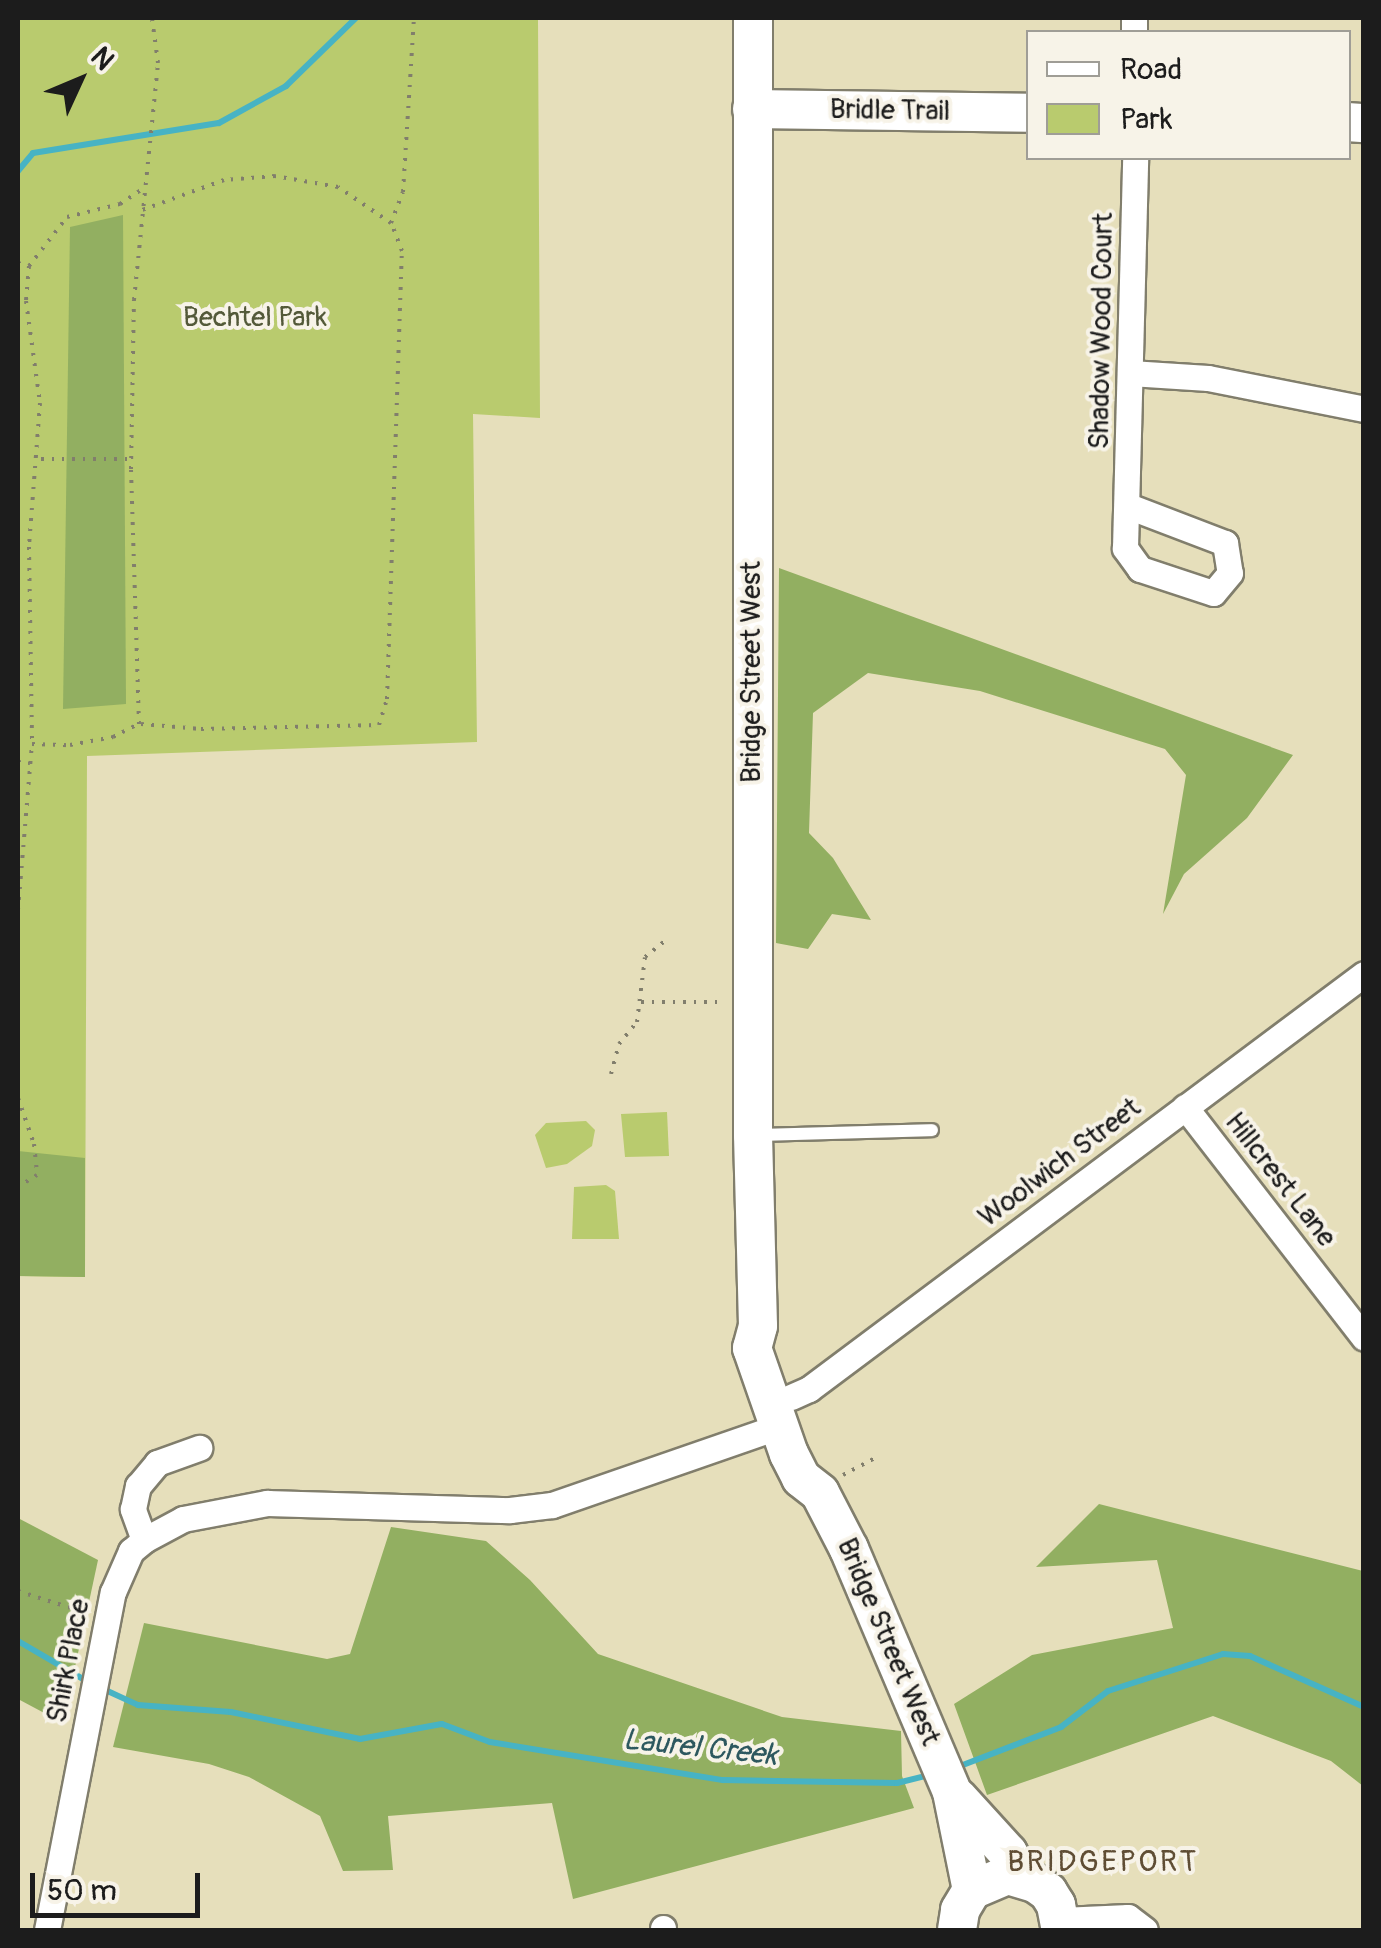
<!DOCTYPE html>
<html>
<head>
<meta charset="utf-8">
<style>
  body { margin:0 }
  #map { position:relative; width:1381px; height:1948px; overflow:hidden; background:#e6dfbb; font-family:Pangolin,sans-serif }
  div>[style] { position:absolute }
  .green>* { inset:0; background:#b9cb6e }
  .forest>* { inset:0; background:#92af61 }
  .stream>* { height:6px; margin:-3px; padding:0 3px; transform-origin:3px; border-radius:3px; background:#47b3c4 }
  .path>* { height:4px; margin-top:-2px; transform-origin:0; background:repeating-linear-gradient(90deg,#817e6c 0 2.5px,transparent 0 10.5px) }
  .roads { filter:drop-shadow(2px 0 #817e6c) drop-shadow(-2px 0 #817e6c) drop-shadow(0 2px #817e6c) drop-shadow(0 -2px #817e6c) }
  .lane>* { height:12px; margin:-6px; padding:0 6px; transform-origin:6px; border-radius:6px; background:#fff }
  .street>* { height:25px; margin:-12.5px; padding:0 12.5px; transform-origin:12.5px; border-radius:12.5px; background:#fff }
  .secondary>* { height:38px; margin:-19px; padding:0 19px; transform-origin:19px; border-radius:19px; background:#fff }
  span { translate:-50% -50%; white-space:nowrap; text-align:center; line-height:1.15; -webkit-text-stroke:8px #f7f3e8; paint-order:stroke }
  .street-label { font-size:28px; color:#1c1c1c }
  .park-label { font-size:28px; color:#535939 }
  .water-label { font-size:30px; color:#2d585f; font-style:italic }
  .neighbourhood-label { font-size:30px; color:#5f4d34; letter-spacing:2.5px }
  .frame { position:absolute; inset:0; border:20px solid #1c1c1c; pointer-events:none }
  .legend { position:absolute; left:1026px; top:30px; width:325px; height:130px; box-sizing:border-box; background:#f7f3e8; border:2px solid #9f9d96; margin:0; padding:12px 18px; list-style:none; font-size:30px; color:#1c1c1c }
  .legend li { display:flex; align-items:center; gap:20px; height:50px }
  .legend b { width:50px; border:2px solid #9f9d96 }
  .north { position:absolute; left:30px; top:30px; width:100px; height:100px; -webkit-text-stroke:8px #f7f3e8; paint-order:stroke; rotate:46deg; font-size:28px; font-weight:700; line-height:40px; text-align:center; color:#1c1c1c }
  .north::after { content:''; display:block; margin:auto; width:35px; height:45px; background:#1c1c1c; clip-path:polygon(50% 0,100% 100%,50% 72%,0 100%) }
  .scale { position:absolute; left:30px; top:1873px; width:170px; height:45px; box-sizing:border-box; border:5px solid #1c1c1c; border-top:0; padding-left:12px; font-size:30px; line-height:35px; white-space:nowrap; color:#1c1c1c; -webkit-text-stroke:8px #f7f3e8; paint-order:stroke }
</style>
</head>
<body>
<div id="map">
  <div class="green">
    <div style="clip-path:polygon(18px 18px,538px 18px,540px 418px,473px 414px,477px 742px,87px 756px,85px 1277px,18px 1276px)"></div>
    <div style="clip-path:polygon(667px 1112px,669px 1156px,625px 1157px,621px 1114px)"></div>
    <div style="clip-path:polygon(586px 1121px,595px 1130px,592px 1146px,567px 1164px,546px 1168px,535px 1135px,546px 1123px)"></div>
    <div style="clip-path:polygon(606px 1185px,615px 1191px,619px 1239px,572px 1239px,574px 1187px)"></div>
  </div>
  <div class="forest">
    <div style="clip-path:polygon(123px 215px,126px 704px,63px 709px,70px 227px)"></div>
    <div style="clip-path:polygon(779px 568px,1293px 755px,1247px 818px,1184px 874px,1163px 914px,1186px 775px,1165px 749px,980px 691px,868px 673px,813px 713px,809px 833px,833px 858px,871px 920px,832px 914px,808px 949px,776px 943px)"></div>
    <div style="clip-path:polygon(18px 1151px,85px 1158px,85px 1277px,18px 1276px)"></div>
    <div style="clip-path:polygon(1099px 1504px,1363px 1571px,1363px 1786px,1331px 1761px,1213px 1716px,987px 1795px,954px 1704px,1032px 1655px,1173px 1628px,1157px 1560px,1036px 1567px)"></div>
    <div style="clip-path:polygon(18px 1518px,98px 1560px,63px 1723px,18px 1699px)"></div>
    <div style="clip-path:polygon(391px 1527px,486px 1541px,530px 1580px,598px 1654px,782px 1717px,901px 1731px,902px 1776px,914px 1808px,573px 1899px,552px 1803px,388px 1816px,393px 1870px,343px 1871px,320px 1816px,249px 1777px,209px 1764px,113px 1747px,144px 1623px,327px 1659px,350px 1654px)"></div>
  </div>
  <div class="stream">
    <div style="left:18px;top:171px;width:23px;rotate:-50deg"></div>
    <div style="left:33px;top:153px;width:188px;rotate:-9.2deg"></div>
    <div style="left:219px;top:123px;width:77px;rotate:-28.9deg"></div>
    <div style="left:286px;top:86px;width:98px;rotate:-44.2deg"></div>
    <div style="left:18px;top:1641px;width:83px;rotate:30.3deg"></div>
    <div style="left:101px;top:1688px;width:41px;rotate:24.7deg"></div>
    <div style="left:138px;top:1705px;width:93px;rotate:4.3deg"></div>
    <div style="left:231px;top:1712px;width:132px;rotate:11.8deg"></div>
    <div style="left:360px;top:1739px;width:83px;rotate:-10.4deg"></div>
    <div style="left:442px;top:1724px;width:51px;rotate:20.6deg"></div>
    <div style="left:490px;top:1742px;width:236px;rotate:9.3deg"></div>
    <div style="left:723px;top:1780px;width:174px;rotate:1deg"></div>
    <div style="left:897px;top:1783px;width:37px;rotate:-14deg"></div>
    <div style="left:955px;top:1768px;width:114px;rotate:-21.1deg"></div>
    <div style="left:1061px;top:1727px;width:59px;rotate:-37.5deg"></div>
    <div style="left:1108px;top:1691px;width:121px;rotate:-17.8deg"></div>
    <div style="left:1223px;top:1654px;width:27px;rotate:4deg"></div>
    <div style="left:1250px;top:1656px;width:125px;rotate:24.1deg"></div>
  </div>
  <div class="path">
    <div style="left:391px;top:223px;width:33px;rotate:-69deg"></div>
    <div style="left:403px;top:192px;width:174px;rotate:-86.4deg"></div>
    <div style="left:18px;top:263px;width:11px;rotate:15deg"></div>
    <div style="left:29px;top:266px;width:35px;rotate:95deg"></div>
    <div style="left:26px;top:301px;width:103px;rotate:82.2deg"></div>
    <div style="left:40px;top:403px;width:144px;rotate:94.4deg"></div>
    <div style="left:29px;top:547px;width:197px;rotate:89.1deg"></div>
    <div style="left:32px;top:744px;width:38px;rotate:2deg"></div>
    <div style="left:70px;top:745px;width:44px;rotate:-10.5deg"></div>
    <div style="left:113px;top:737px;width:29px;rotate:-27deg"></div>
    <div style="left:139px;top:724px;width:255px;rotate:-91.8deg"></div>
    <div style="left:131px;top:469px;width:169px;rotate:-89deg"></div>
    <div style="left:134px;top:300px;width:238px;rotate:-84.2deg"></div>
    <div style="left:158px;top:63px;width:45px;rotate:-97.6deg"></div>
    <div style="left:29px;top:266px;width:62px;rotate:-52.2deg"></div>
    <div style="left:67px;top:217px;width:55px;rotate:-13.8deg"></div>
    <div style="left:120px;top:204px;width:29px;rotate:-34deg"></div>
    <div style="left:41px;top:459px;width:90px"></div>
    <div style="left:141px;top:724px;width:60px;rotate:4.8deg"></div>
    <div style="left:201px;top:729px;width:178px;rotate:-1.3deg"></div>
    <div style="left:379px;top:725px;width:27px;rotate:-73deg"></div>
    <div style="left:387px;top:699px;width:448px;rotate:-88.1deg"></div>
    <div style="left:402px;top:251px;width:30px;rotate:-111deg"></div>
    <div style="left:391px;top:223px;width:64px;rotate:-145.8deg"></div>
    <div style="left:338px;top:187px;width:64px;rotate:-170.1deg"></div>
    <div style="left:275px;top:176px;width:51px;rotate:175.5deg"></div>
    <div style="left:224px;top:180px;width:87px;rotate:159.9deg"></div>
    <div style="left:18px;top:762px;width:12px;rotate:5deg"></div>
    <div style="left:18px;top:910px;width:167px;rotate:-85.2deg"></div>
    <div style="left:641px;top:1002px;width:79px"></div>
    <div style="left:611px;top:1074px;width:31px;rotate:-75deg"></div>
    <div style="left:619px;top:1044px;width:28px;rotate:-51deg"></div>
    <div style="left:637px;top:1022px;width:65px;rotate:-83deg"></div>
    <div style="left:645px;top:957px;width:28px;rotate:-39deg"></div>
    <div style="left:18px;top:1098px;width:49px;rotate:70.8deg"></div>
    <div style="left:34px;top:1144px;width:31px;rotate:84deg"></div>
    <div style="left:37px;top:1175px;width:22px;rotate:148deg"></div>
    <div style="left:843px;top:1475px;width:40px;rotate:-28deg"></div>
    <div style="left:18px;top:1591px;width:69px;rotate:17.7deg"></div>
  </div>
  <div class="roads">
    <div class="lane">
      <div style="left:756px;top:1135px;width:176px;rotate:-1.6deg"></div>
    </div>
    <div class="street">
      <div style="left:1134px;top:18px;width:14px;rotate:90deg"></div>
      <div style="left:1130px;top:373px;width:78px;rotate:3.7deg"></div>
      <div style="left:1208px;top:378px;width:159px;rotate:11.2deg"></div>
      <div style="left:1128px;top:506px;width:104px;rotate:20.9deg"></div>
      <div style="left:1225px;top:543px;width:30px;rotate:81deg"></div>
      <div style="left:1230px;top:573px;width:26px;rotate:130deg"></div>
      <div style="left:1213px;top:593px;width:77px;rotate:-161.8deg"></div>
      <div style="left:1140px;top:569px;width:26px;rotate:-126deg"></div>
      <div style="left:1125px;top:548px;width:390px;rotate:-88.5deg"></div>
      <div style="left:1185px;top:1107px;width:292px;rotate:52.2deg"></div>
      <div style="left:791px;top:1397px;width:20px;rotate:-24deg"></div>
      <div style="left:809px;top:1389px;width:693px;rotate:-36.79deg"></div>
      <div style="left:144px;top:1540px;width:33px;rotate:-110deg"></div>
      <div style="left:133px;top:1509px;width:24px;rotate:-78deg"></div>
      <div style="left:138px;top:1486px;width:30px;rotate:-50deg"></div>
      <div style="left:157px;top:1463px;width:45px;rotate:-19.7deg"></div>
      <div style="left:1061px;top:1920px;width:67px;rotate:-2.6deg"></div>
      <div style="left:1128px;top:1917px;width:21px;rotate:37deg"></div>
      <div style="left:663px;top:1928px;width:2px;rotate:90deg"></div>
      <div style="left:47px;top:1930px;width:344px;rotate:-79deg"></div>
      <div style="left:113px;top:1592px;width:45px;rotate:-66.3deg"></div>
      <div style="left:131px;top:1551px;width:17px;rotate:-40deg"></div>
      <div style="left:144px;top:1540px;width:44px;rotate:-28.3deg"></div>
      <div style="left:183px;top:1519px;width:86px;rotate:-10.8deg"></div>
      <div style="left:267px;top:1503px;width:243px;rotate:1.7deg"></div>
      <div style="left:510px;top:1510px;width:42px;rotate:-6.8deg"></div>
      <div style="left:552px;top:1505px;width:238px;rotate:-19.1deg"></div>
    </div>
    <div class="secondary">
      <div style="left:753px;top:18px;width:1117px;rotate:90deg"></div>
      <div style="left:753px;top:1135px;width:191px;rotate:88.5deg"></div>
      <div style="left:758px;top:1326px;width:23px;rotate:105deg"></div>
      <div style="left:752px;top:1348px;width:112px;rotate:70.8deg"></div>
      <div style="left:789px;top:1454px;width:27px;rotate:63deg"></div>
      <div style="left:801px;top:1478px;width:24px;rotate:38deg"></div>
      <div style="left:820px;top:1493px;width:63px;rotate:62.6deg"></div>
      <div style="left:849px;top:1549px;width:264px;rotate:67deg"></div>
      <div style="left:952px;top:1792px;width:100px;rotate:78.5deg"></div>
      <div style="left:752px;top:109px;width:276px;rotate:0.8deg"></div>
      <div style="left:1348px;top:122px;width:16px;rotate:4deg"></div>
      <div style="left:958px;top:1798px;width:74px;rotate:47.7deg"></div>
      <div style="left:1008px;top:1853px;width:27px;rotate:62deg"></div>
      <div style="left:957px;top:1930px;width:20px;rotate:-81deg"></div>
      <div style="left:960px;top:1910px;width:23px;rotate:-59deg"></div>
      <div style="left:972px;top:1890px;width:39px;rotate:-23deg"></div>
      <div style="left:1008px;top:1875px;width:28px;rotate:17deg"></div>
      <div style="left:1035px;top:1883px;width:16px;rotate:35deg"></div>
      <div style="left:1048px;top:1892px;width:15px;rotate:58deg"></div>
      <div style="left:1056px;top:1905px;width:25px;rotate:79deg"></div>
    </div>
  </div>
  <div class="street-label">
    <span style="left:890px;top:111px;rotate:1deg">Bridle Trail</span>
    <span style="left:1102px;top:331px;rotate:-89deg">Shadow Wood Court</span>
    <span style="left:752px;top:672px;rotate:-90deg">Bridge Street West</span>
    <span style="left:1060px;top:1163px;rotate:-37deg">Woolwich Street</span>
    <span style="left:1280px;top:1180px;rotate:52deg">Hillcrest Lane</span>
    <span style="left:888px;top:1642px;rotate:67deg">Bridge Street West</span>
    <span style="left:69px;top:1661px;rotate:-79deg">Shirk Place</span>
  </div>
  <div class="park-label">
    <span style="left:255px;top:318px">Bechtel Park</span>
  </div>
  <div class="water-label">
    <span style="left:700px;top:1748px;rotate:6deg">Laurel Creek</span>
  </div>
  <div class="neighbourhood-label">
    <span style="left:1103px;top:1862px">BRIDGEPORT</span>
  </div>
  <div class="frame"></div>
  <ul class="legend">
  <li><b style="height:12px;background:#fff"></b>Road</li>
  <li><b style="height:28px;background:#b9cb6e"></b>Park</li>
  </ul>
  <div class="north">N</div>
  <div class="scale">50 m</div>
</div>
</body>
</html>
